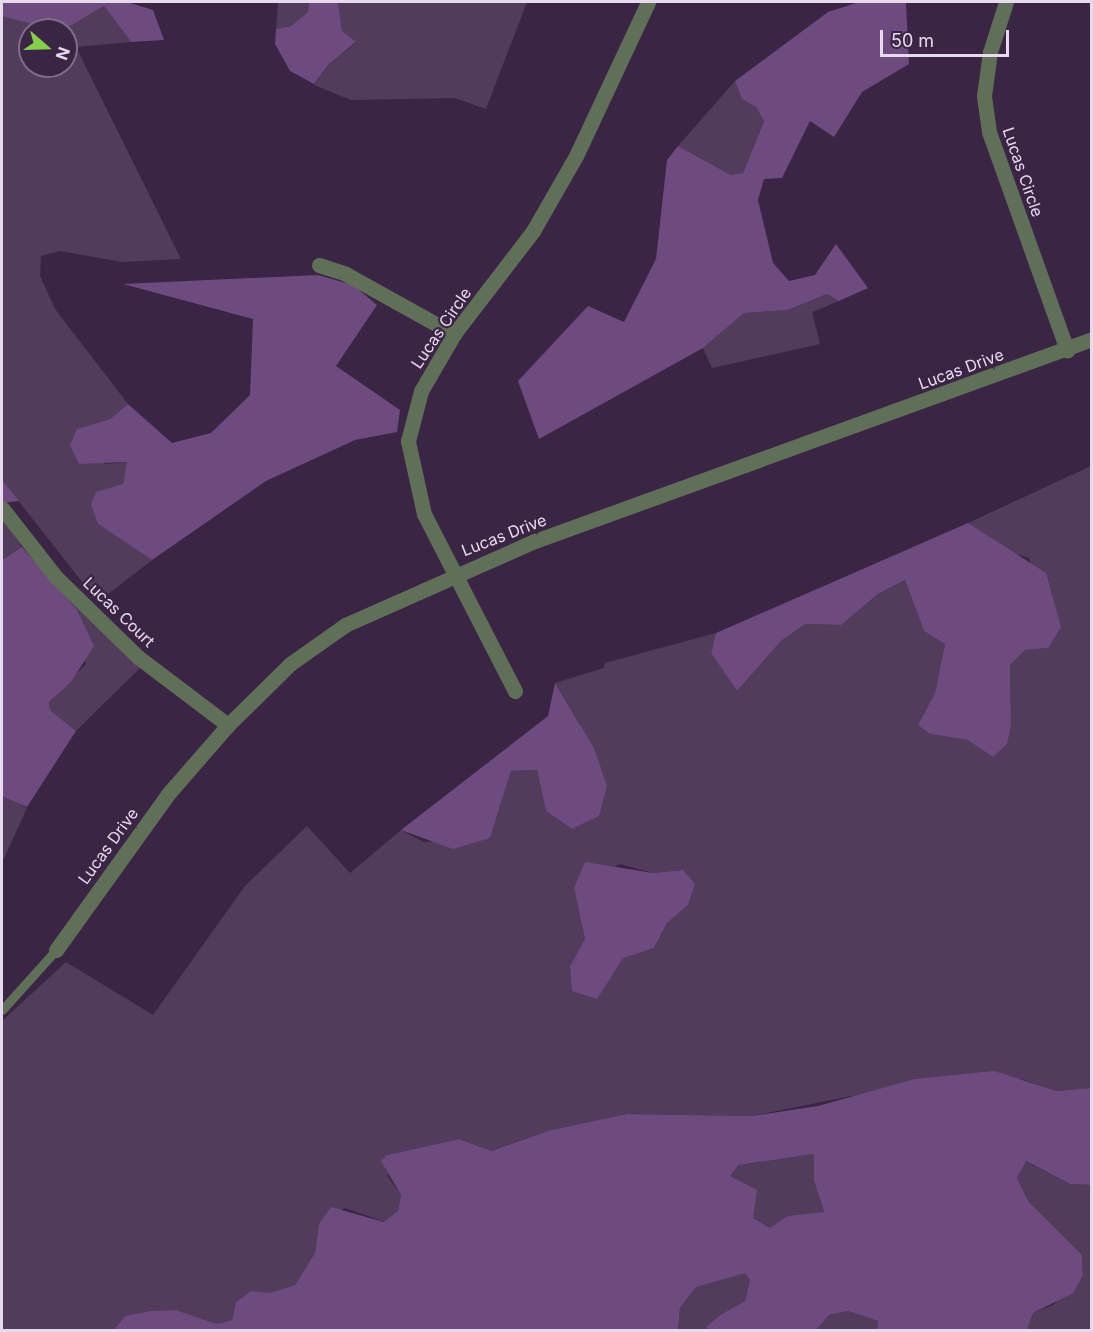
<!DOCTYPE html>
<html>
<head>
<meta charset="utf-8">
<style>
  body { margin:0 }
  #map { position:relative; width:1093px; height:1332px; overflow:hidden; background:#3a2544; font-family:Inter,sans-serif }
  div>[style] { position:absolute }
  .green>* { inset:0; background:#513d5b }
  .forest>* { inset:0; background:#6d4b7e }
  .service>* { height:9px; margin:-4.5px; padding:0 4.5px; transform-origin:4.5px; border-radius:4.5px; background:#606f58 }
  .minor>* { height:15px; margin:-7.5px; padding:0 7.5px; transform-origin:7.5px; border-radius:7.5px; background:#606f58 }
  span { translate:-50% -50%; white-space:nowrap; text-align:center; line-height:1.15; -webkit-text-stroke:4.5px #3a2544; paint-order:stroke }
  .street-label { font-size:16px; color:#e7daee }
  .frame { position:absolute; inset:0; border:3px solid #e7daee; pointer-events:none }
  .north { position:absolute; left:18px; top:18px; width:60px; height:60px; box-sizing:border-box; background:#3a2544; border:2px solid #7f6d88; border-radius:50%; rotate:110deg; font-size:16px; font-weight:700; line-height:24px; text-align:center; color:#e7daee }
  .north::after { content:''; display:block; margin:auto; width:21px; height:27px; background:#86cf4c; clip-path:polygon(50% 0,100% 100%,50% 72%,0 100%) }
  .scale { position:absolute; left:880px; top:30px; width:129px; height:27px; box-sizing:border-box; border:3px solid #e7daee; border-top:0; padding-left:8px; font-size:18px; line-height:21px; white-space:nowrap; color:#e7daee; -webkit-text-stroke:4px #3a2544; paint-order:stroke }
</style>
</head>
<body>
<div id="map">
  <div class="green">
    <div style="clip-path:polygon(278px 2px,309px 2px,308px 12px,291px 26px,276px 29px)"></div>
    <div style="clip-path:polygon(338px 2px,527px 2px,486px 109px,455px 98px,351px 100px,314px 85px,329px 64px,356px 43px,342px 31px)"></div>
    <div style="clip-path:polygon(evenodd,104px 6px,131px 42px,76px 47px,181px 259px,122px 262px,60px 251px,41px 256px,40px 276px,55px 309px,128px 404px,110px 419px,77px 429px,105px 464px,128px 462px,123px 484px,98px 524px,152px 560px,98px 602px,2px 480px,2px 16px,72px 25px,104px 6px,30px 30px,66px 30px,66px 66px,30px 66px,30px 30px)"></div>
    <div style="clip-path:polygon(735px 81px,742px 99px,756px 107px,764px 120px,743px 173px,731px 175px,678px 146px)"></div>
    <div style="clip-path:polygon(827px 294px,839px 301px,812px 312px,820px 344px,712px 368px,703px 348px,744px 313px,788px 310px)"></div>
    <div style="clip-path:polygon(evenodd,1091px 466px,1091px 1088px,1057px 1091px,1021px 1079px,851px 1096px,752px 1116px,627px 1114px,551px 1130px,490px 1151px,459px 1139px,387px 1155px,388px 1177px,401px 1195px,398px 1211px,385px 1222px,345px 1208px,319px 1224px,315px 1253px,295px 1285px,269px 1293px,251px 1291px,236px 1302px,232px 1320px,217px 1324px,176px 1310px,149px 1311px,125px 1316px,114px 1330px,2px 1330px,2px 1021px,66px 962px,153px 1015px,245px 886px,307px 826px,350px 873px,401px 830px,424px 842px,490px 838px,511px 771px,537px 770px,546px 811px,572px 829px,599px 816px,579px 722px,555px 683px,604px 668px,605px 663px,716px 633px,711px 653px,737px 691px,781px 641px,805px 624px,841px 625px,878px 594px,905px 580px,924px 631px,945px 644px,935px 693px,918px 725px,930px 734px,968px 740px,1011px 725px,1010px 665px,1025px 650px,1048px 648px,1029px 558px,1007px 551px,968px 523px,1091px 466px,620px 864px,653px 873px,683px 870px,688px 905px,667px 923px,654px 948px,570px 966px,585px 939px,574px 888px,620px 864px)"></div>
    <div style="clip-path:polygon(2px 518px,22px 547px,2px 560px)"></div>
    <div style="clip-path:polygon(57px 587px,143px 665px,76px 731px,50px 710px,49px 702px,86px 664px)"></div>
    <div style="clip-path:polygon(3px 795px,27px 808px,2px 863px,2px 796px)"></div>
    <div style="clip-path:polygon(814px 1154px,814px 1181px,824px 1213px,787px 1216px,770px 1228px,753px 1218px,730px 1176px,740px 1165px)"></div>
    <div style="clip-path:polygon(1025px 1161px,1070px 1184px,1091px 1185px,1091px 1330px,1027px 1330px,1033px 1313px,1053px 1305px,1083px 1275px,1082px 1255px,1029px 1202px,1017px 1178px)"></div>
    <div style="clip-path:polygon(745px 1272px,750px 1280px,745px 1301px,720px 1315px,706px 1327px,709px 1330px,678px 1330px,680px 1308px,696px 1287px)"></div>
    <div style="clip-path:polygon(848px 1311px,878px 1321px,877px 1330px,816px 1330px,829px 1315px)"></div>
  </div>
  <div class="forest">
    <div style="clip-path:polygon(2px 2px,127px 2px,153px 10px,164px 40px,131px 42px,104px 6px,72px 25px,51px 29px,2px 16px)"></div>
    <div style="clip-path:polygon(309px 2px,338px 2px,342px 31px,356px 42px,329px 64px,314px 84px,290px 71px,275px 44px,276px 29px,291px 26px,308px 12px)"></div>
    <div style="clip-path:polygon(859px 2px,906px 2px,909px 64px,862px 92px,834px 137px,810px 121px,782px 178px,764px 179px,758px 200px,773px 263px,789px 281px,815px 275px,836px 244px,868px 288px,839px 301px,827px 294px,788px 310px,744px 313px,703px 348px,539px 439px,518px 381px,588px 306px,624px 322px,656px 259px,667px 160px,678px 146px,731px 175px,743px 173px,764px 121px,756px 107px,742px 99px,735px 81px,828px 12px)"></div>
    <div style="clip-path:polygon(318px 275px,353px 285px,377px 305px,336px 366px,400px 410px,397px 432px,355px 440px,266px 481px,152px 560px,98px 524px,91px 504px,96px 492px,123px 484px,127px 462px,79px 464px,70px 445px,77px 429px,110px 419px,128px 404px,172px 443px,211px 433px,250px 395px,253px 319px,123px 284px)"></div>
    <div style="clip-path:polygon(2px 480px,19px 501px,2px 503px)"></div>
    <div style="clip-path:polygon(968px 523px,1046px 573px,1061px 627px,1048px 648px,1025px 650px,1010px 665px,1011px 725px,1007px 744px,993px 757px,968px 740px,930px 734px,918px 725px,935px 693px,945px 644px,924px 631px,905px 580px,878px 594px,841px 625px,805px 624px,781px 641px,737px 691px,711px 653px,716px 633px)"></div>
    <div style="clip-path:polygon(22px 547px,77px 610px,94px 646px,71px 682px,49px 702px,50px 710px,76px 731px,27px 807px,2px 796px,2px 560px)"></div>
    <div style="clip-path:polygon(555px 683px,594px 748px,607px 786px,599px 816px,572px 829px,546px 811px,537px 770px,511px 771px,490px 838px,453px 849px,401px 830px,548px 716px)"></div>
    <div style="clip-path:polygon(585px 862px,653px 873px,683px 870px,695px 884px,688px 905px,667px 923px,654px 948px,623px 958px,597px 999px,572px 991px,570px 966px,585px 939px,574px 888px)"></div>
    <div style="clip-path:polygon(evenodd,994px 1071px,1057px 1091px,1091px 1088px,1091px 1185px,1070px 1184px,1026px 1161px,1017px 1178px,1029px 1202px,1082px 1255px,1083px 1275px,1073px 1293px,1033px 1313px,1027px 1330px,877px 1330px,878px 1321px,848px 1311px,829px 1315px,816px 1330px,709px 1330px,706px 1327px,720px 1315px,745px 1301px,750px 1280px,745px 1273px,696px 1287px,680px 1308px,678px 1330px,114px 1330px,125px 1316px,149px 1311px,176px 1310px,217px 1324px,232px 1320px,236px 1302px,251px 1291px,269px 1293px,295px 1285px,315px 1253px,319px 1224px,331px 1207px,384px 1222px,398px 1211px,401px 1195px,381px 1161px,387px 1155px,459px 1139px,491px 1151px,551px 1130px,627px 1114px,752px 1116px,818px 1106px,915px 1079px,994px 1071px,814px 1154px,814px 1181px,824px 1212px,787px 1216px,770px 1228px,753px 1218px,757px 1190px,730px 1176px,739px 1165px,814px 1154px)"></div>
  </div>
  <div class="service">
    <div style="left:2px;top:1010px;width:81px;rotate:-48deg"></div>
  </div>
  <div class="minor">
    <div style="left:1006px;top:2px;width:52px;rotate:107.7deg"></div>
    <div style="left:990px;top:52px;width:44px;rotate:97.8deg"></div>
    <div style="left:984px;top:96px;width:36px;rotate:82deg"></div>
    <div style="left:989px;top:132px;width:232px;rotate:70.3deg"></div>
    <div style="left:319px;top:265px;width:28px;rotate:18deg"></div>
    <div style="left:346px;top:274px;width:124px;rotate:29.1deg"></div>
    <div style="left:2px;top:508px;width:88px;rotate:52deg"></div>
    <div style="left:56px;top:577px;width:115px;rotate:44.3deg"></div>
    <div style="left:138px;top:657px;width:113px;rotate:37.1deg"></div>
    <div style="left:515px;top:691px;width:199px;rotate:-117.2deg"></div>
    <div style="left:424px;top:514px;width:75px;rotate:-102.4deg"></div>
    <div style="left:408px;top:441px;width:52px;rotate:-75.4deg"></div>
    <div style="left:421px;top:391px;width:66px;rotate:-59.9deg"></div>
    <div style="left:454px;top:334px;width:130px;rotate:-52.5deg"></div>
    <div style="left:533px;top:231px;width:86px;rotate:-60.2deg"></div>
    <div style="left:576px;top:156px;width:170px;rotate:-64.9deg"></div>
    <div style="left:56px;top:950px;width:192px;rotate:-54.3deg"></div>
    <div style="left:168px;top:794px;width:91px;rotate:-49deg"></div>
    <div style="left:228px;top:725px;width:87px;rotate:-44.5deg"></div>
    <div style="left:290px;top:664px;width:67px;rotate:-35.3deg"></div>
    <div style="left:345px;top:625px;width:208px;rotate:-23.9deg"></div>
    <div style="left:535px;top:541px;width:592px;rotate:-19.93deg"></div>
  </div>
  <div class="street-label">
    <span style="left:1023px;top:172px;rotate:71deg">Lucas Circle</span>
    <span style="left:441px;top:328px;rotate:-56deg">Lucas Circle</span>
    <span style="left:961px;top:369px;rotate:-20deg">Lucas Drive</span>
    <span style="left:504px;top:535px;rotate:-21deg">Lucas Drive</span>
    <span style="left:119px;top:612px;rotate:44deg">Lucas Court</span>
    <span style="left:108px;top:846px;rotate:-54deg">Lucas Drive</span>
  </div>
  <div class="frame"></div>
  <div class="north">N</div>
  <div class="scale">50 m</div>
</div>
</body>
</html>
